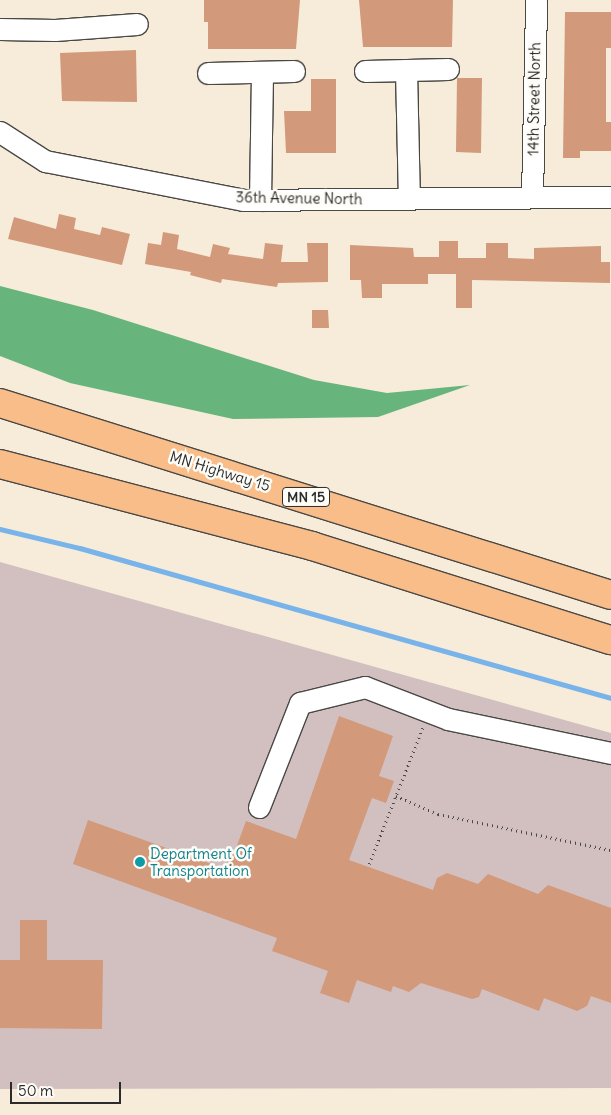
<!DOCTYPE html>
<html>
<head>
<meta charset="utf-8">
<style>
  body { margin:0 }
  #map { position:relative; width:611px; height:1115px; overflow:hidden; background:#f7ecd9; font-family:Delius,sans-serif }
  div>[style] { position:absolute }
  .industrial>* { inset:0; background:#d2bfc0 }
  .forest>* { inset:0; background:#68b47d }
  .stream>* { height:4.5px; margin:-2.25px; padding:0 2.25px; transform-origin:2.25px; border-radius:2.25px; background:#78b3e9 }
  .building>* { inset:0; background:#d2997a }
  .path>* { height:2.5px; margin-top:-1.25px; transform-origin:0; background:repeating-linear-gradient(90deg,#4a4845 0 1px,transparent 0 5px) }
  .roads { filter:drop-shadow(1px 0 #4a4845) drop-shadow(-1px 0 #4a4845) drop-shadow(0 1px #4a4845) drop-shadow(0 -1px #4a4845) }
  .minor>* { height:21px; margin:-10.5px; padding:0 10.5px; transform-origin:10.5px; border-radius:10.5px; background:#fff }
  .highway>* { height:28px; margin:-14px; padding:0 14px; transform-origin:14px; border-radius:14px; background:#f8bd88 }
  .dots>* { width:14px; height:14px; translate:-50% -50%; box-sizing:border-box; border:2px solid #fdfcf7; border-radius:50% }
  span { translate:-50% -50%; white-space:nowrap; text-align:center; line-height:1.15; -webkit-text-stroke:5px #fdfcf7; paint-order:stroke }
  .shield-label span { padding:1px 4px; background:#fdfcf7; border:1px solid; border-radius:4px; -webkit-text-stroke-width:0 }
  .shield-label { font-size:14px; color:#2b2b2b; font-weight:700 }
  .street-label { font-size:15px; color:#2b2b2b }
  .culture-label { font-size:15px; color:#0d838f }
  .left { translate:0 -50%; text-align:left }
  .scale { position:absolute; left:10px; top:1082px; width:111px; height:22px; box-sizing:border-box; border:2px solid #2b2b2b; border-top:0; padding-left:6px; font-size:15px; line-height:18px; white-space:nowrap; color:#2b2b2b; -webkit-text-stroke:4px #fdfcf7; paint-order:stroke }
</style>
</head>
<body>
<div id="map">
  <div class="industrial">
    <div style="clip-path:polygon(0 562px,611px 733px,611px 1088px,0 1089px)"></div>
  </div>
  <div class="forest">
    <div style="clip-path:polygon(0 286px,93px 310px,314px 380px,387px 393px,470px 385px,378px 417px,233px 419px,70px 383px,0 356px)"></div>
  </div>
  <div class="stream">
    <div style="left:0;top:529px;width:82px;rotate:13.4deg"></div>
    <div style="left:80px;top:548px;width:552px;rotate:15.77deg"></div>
  </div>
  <div class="building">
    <div style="clip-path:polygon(204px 0,300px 0,296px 49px,208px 49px,208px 22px,204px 22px)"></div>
    <div style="clip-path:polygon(359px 0,453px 0,452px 47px,363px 47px)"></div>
    <div style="clip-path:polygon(565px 12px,611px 12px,611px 48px,606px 48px,606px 122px,611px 122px,611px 151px,580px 151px,580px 158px,563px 158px)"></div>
    <div style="clip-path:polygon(136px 50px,137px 102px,62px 101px,60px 53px)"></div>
    <div style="clip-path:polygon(457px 78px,482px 78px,481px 153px,456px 152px)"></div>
    <div style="clip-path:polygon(311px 79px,336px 79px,336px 153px,286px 153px,284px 111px,311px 111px)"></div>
    <div style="clip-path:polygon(59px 214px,76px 218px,74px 229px,100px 235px,102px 227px,130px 234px,122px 265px,8px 239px,14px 217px,56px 229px)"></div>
    <div style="clip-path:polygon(163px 232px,179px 235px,177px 249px,210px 257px,213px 244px,230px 248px,228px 254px,263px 259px,265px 243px,283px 245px,281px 262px,308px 262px,307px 243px,328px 243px,328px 282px,278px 283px,277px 287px,222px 279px,221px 283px,190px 275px,191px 272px,145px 264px,148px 243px,161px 245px)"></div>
    <div style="clip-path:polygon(439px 241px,458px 241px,458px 258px,486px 258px,486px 243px,508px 243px,508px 258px,534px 259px,534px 248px,601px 246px,601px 262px,610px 262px,610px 283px,472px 280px,472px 308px,456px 308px,456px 274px,428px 274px,428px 284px,382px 284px,382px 298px,362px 298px,361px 280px,350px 280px,350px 245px,413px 248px,414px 257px,439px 257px)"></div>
    <div style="clip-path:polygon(312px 310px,328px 310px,329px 328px,312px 328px)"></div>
    <div style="clip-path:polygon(339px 716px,393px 736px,379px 776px,394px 781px,386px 803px,372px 798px,349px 860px,433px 890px,437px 878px,447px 873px,478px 884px,488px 874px,538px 894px,548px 885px,611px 908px,611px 1003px,591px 996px,587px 1006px,577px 1011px,544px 998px,539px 1011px,482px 989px,479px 997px,472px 999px,421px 983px,409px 992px,393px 986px,391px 992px,357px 980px,349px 1003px,320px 993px,328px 971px,272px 951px,277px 938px,73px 864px,88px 820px,228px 870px,246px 821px,296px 839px)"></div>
    <div style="clip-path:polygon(20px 920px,47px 920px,47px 960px,103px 960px,102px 1029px,0 1028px,0 960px,20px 960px)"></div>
  </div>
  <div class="path">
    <div style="left:396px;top:796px;width:46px;rotate:23.2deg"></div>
    <div style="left:438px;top:814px;width:177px;rotate:11.8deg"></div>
    <div style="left:369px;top:864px;width:147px;rotate:-68.5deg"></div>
  </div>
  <div class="roads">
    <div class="minor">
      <div style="left:0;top:29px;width:55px;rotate:1deg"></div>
      <div style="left:55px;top:30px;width:82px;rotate:-4.2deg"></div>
      <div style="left:406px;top:70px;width:128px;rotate:88.7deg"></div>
      <div style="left:365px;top:71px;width:83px;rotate:-1.4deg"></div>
      <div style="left:208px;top:73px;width:86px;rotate:-1.3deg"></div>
      <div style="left:0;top:132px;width:54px;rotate:32.8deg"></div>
      <div style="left:45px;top:161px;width:202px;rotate:11.1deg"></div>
      <div style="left:243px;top:200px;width:368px;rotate:-0.5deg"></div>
      <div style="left:532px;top:197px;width:197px;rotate:-88.8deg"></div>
      <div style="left:260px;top:200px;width:128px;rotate:-89.1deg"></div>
      <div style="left:259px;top:807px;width:112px;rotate:-68.5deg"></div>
      <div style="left:300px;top:703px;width:67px;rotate:-13.8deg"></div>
      <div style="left:365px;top:687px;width:89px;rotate:21.1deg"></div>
      <div style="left:448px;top:719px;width:167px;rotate:11.8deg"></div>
    </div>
    <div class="highway">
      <div style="left:0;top:403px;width:640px;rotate:17.44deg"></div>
      <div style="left:0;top:464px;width:323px;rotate:14.7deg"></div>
      <div style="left:312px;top:546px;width:313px;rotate:17.5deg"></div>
    </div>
  </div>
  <div class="dots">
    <div style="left:140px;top:862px;background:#0f9aa8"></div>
  </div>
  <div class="shield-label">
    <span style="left:306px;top:497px">MN 15</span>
  </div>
  <div class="street-label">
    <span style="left:534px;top:99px;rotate:-89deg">14th Street North</span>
    <span style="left:299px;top:198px;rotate:1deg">36th Avenue North</span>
    <span style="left:220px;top:471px;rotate:17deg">MN Highway 15</span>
  </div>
  <div class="culture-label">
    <span class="left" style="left:150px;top:862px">Department Of<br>Transportation</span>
  </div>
  <div class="scale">50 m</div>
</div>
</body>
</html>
